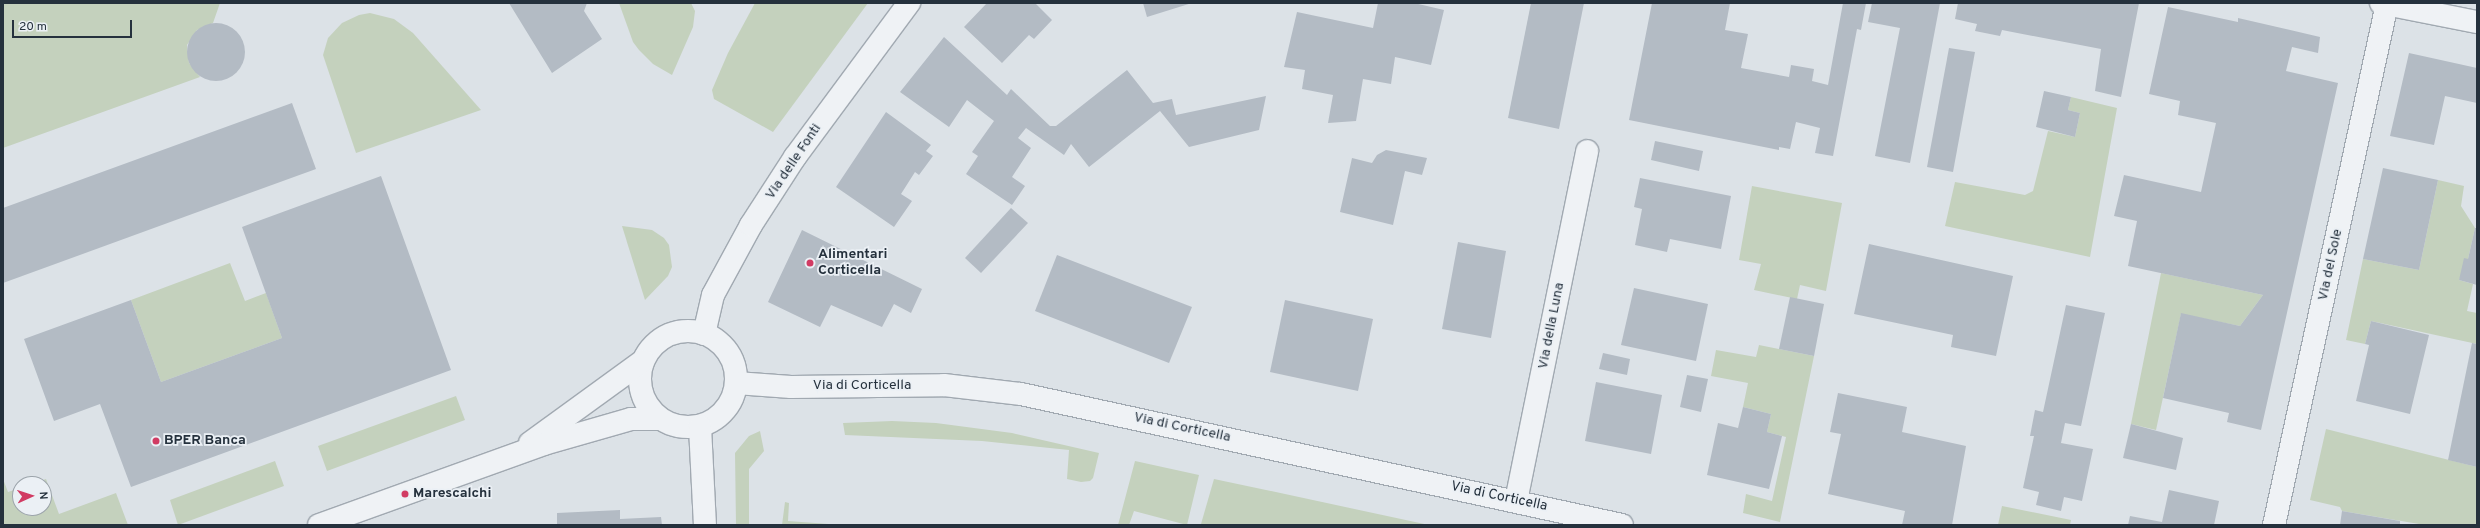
<!DOCTYPE html>
<html>
<head>
<meta charset="utf-8">
<style>
  body { margin:0 }
  #map { position:relative; width:2480px; height:528px; overflow:hidden; background:#dce2e7; font-family:Overpass,sans-serif }
  div>[style] { position:absolute }
  .green>* { inset:0; background:#c4d1bd }
  .building>* { inset:0; background:#b3bbc4 }
  .round { border-radius:50% }
  .roads { filter:drop-shadow(1px 0 #a1a9b1) drop-shadow(-1px 0 #a1a9b1) drop-shadow(0 1px #a1a9b1) drop-shadow(0 -1px #a1a9b1) }
  .minor>* { height:22px; margin:-11px; padding:0 11px; transform-origin:11px; border-radius:11px; background:#eff2f5 }
  .minor>.ring { margin:-11px; padding:0; box-sizing:content-box; background:none; border:22px solid #eff2f5; border-radius:50% }
  .dots>* { width:11px; height:11px; translate:-50% -50%; box-sizing:border-box; border:2px solid #ebf0f5; border-radius:50% }
  span { translate:-50% -50%; white-space:nowrap; text-align:center; line-height:1.15; -webkit-text-stroke:3.5px #ebf0f5; paint-order:stroke }
  .street-label { font-size:14px; color:#25313d }
  .poi-label { font-size:14px; color:#25313d; font-weight:700 }
  .left { translate:0 -50%; text-align:left }
  .frame { position:absolute; inset:0; border:4px solid #25313d; pointer-events:none }
  .north { position:absolute; left:12px; top:476px; width:40px; height:40px; box-sizing:border-box; background:#ebf0f5; border:1px solid #9ca4ab; border-radius:50%; rotate:87deg; font-size:11px; font-weight:700; line-height:16px; text-align:center; color:#25313d }
  .north::after { content:''; display:block; margin:auto; width:14px; height:18px; background:#d13b63; clip-path:polygon(50% 0,100% 100%,50% 72%,0 100%) }
  .scale { position:absolute; left:12px; top:20px; width:120px; height:18px; box-sizing:border-box; border:2px solid #25313d; border-top:0; padding-left:5px; font-size:12px; line-height:14px; white-space:nowrap; color:#25313d; -webkit-text-stroke:3px #ebf0f5; paint-order:stroke }
</style>
</head>
<body>
<div id="map">
  <div class="green">
    <div style="clip-path:polygon(3px 3px,220px 3px,213px 23px,197px 30px,187px 45px,189px 63px,200px 77px,3px 148px)"></div>
    <div style="clip-path:polygon(691px 3px,695px 11px,693px 27px,672px 75px,653px 64px,639px 50px,633px 42px,619px 3px)"></div>
    <div style="clip-path:polygon(755px 3px,868px 3px,773px 132px,714px 99px,712px 90px,728px 53px)"></div>
    <div style="clip-path:polygon(370px 13px,394px 19px,413px 33px,481px 110px,356px 153px,323px 55px,328px 38px,342px 23px,359px 15px)"></div>
    <div style="clip-path:polygon(2071px 97px,2117px 108px,2090px 257px,1945px 226px,1955px 182px,2025px 195px,2033px 191px,2048px 131px,2075px 137px,2080px 113px,2068px 110px)"></div>
    <div style="clip-path:polygon(2438px 180px,2464px 186px,2461px 206px,2475px 228px,2468px 259px,2459px 280px,2473px 284px,2467px 311px,2477px 313px,2477px 344px,2371px 321px,2365px 344px,2346px 340px,2363px 259px,2419px 270px)"></div>
    <div style="clip-path:polygon(1752px 186px,1842px 203px,1826px 291px,1800px 285px,1797px 299px,1754px 290px,1761px 264px,1739px 260px)"></div>
    <div style="clip-path:polygon(622px 226px,652px 230px,664px 238px,669px 245px,672px 267px,668px 276px,645px 300px)"></div>
    <div style="clip-path:polygon(230px 263px,245px 301px,266px 293px,282px 338px,161px 382px,131px 300px)"></div>
    <div style="clip-path:polygon(2161px 273px,2263px 295px,2240px 326px,2181px 314px,2156px 430px,2131px 424px)"></div>
    <div style="clip-path:polygon(1759px 345px,1814px 356px,1780px 522px,1743px 513px,1746px 494px,1772px 501px,1786px 437px,1767px 432px,1771px 414px,1743px 407px,1748px 383px,1711px 376px,1716px 350px,1756px 357px)"></div>
    <div style="clip-path:polygon(456px 396px,465px 420px,327px 471px,318px 446px)"></div>
    <div style="clip-path:polygon(892px 421px,936px 423px,1012px 433px,1099px 453px,1093px 478px,1090px 481px,1081px 482px,1067px 479px,1069px 450px,982px 441px,845px 435px,843px 423px)"></div>
    <div style="clip-path:polygon(2326px 429px,2477px 467px,2477px 525px,2425px 525px,2342px 511px,2340px 507px,2310px 500px)"></div>
    <div style="clip-path:polygon(760px 431px,764px 451px,749px 469px,749px 525px,736px 525px,735px 453px,749px 436px)"></div>
    <div style="clip-path:polygon(275px 461px,284px 486px,178px 525px,170px 500px)"></div>
    <div style="clip-path:polygon(1135px 461px,1199px 475px,1187px 525px,1134px 511px,1129px 525px,1118px 525px)"></div>
    <div style="clip-path:polygon(3px 479px,8px 492px,20px 488px,20px 508px,44px 508px,44px 484px,32px 484px,46px 479px,59px 514px,116px 493px,128px 525px,3px 525px)"></div>
    <div style="clip-path:polygon(1214px 479px,1266px 490px,1429px 525px,1203px 525px,1201px 524px)"></div>
    <div style="clip-path:polygon(785px 502px,789px 503px,788px 521px,842px 525px,782px 525px)"></div>
    <div style="clip-path:polygon(2002px 506px,2071px 520px,2070px 525px,1998px 525px)"></div>
  </div>
  <div class="building">
    <div style="clip-path:polygon(509px 3px,587px 3px,584px 11px,602px 39px,552px 73px)"></div>
    <div style="clip-path:polygon(987px 3px,1035px 3px,1052px 20px,1034px 39px,1029px 35px,1002px 63px,964px 27px)"></div>
    <div style="clip-path:polygon(1143px 3px,1192px 3px,1147px 17px)"></div>
    <div style="clip-path:polygon(1378px 3px,1414px 3px,1444px 10px,1431px 65px,1395px 57px,1391px 84px,1363px 79px,1356px 121px,1328px 123px,1333px 95px,1302px 89px,1305px 70px,1284px 67px,1297px 12px,1373px 28px)"></div>
    <div style="clip-path:polygon(1531px 3px,1584px 3px,1559px 129px,1508px 118px)"></div>
    <div style="clip-path:polygon(1652px 3px,1730px 3px,1725px 30px,1748px 34px,1741px 68px,1789px 77px,1791px 65px,1814px 69px,1812px 81px,1828px 85px,1843px 3px,1866px 3px,1861px 30px,1857px 29px,1833px 156px,1815px 153px,1820px 128px,1796px 122px,1790px 149px,1779px 147px,1779px 150px,1629px 120px)"></div>
    <div style="clip-path:polygon(1872px 3px,1940px 3px,1910px 163px,1875px 156px,1900px 28px,1868px 22px)"></div>
    <div style="clip-path:polygon(1958px 3px,2139px 3px,2121px 97px,2095px 91px,2101px 49px,2002px 30px,2000px 36px,1975px 31px,1977px 24px,1955px 19px)"></div>
    <div style="clip-path:polygon(2168px 7px,2238px 22px,2238px 18px,2320px 37px,2318px 53px,2292px 47px,2286px 71px,2338px 83px,2261px 430px,2227px 422px,2229px 413px,2163px 398px,2181px 313px,2240px 326px,2263px 295px,2128px 266px,2137px 221px,2114px 216px,2124px 175px,2201px 192px,2216px 123px,2178px 115px,2180px 101px,2149px 94px)"></div>
    <div class="round" style="left:187px;top:23px;width:58px;height:58px"></div>
    <div style="clip-path:polygon(944px 37px,1007px 95px,1011px 89px,1050px 126px,1056px 126px,1127px 70px,1153px 103px,1172px 99px,1176px 115px,1266px 96px,1259px 130px,1189px 147px,1160px 111px,1089px 167px,1071px 144px,1064px 155px,1026px 128px,1018px 138px,1031px 148px,1012px 177px,1025px 186px,1012px 205px,966px 174px,978px 156px,972px 152px,994px 121px,967px 100px,949px 127px,900px 92px)"></div>
    <div style="clip-path:polygon(1949px 48px,1975px 52px,1953px 172px,1927px 167px)"></div>
    <div style="clip-path:polygon(2409px 53px,2477px 68px,2477px 103px,2445px 96px,2434px 145px,2390px 136px)"></div>
    <div style="clip-path:polygon(2044px 91px,2071px 97px,2068px 110px,2080px 113px,2075px 137px,2036px 127px)"></div>
    <div style="clip-path:polygon(292px 103px,316px 169px,3px 283px,3px 208px)"></div>
    <div style="clip-path:polygon(886px 112px,931px 145px,926px 151px,933px 156px,919px 175px,915px 172px,901px 194px,912px 201px,894px 227px,836px 187px)"></div>
    <div style="clip-path:polygon(1655px 141px,1703px 151px,1699px 171px,1651px 160px)"></div>
    <div style="clip-path:polygon(1386px 150px,1427px 158px,1422px 175px,1405px 171px,1393px 225px,1340px 212px,1352px 158px,1372px 163px,1377px 155px)"></div>
    <div style="clip-path:polygon(2383px 168px,2438px 180px,2419px 270px,2363px 259px)"></div>
    <div style="clip-path:polygon(381px 176px,451px 370px,131px 487px,100px 404px,54px 421px,24px 339px,131px 300px,161px 382px,282px 338px,242px 227px)"></div>
    <div style="clip-path:polygon(1640px 178px,1731px 196px,1721px 249px,1670px 239px,1667px 252px,1635px 245px,1642px 209px,1634px 207px)"></div>
    <div style="clip-path:polygon(1011px 208px,1028px 223px,981px 273px,965px 258px)"></div>
    <div style="clip-path:polygon(2475px 228px,2477px 228px,2477px 285px,2459px 280px,2464px 258px,2468px 259px)"></div>
    <div style="clip-path:polygon(802px 230px,922px 289px,911px 313px,894px 304px,882px 327px,831px 305px,820px 327px,768px 302px)"></div>
    <div style="clip-path:polygon(1458px 242px,1506px 251px,1491px 338px,1442px 329px)"></div>
    <div style="clip-path:polygon(1869px 244px,2013px 276px,1996px 356px,1951px 347px,1953px 335px,1854px 314px)"></div>
    <div style="clip-path:polygon(1057px 255px,1192px 307px,1169px 363px,1035px 311px)"></div>
    <div style="clip-path:polygon(1634px 288px,1708px 304px,1696px 361px,1621px 345px)"></div>
    <div style="clip-path:polygon(1790px 297px,1824px 304px,1814px 356px,1779px 349px)"></div>
    <div style="clip-path:polygon(1285px 300px,1373px 319px,1358px 391px,1270px 372px)"></div>
    <div style="clip-path:polygon(2066px 305px,2105px 313px,2081px 426px,2065px 423px,2061px 443px,2093px 449px,2082px 501px,2064px 497px,2061px 511px,2036px 505px,2039px 492px,2023px 488px,2034px 436px,2030px 436px,2035px 410px,2043px 412px)"></div>
    <div style="clip-path:polygon(2371px 321px,2429px 335px,2410px 414px,2356px 401px,2369px 345px,2365px 344px)"></div>
    <div style="clip-path:polygon(2472px 343px,2477px 344px,2477px 467px,2448px 460px)"></div>
    <div style="clip-path:polygon(1603px 353px,1630px 359px,1627px 375px,1599px 369px)"></div>
    <div style="clip-path:polygon(1687px 375px,1708px 379px,1701px 412px,1680px 407px)"></div>
    <div style="clip-path:polygon(1596px 382px,1662px 395px,1651px 454px,1585px 441px)"></div>
    <div style="clip-path:polygon(1838px 393px,1907px 407px,1902px 432px,1966px 446px,1952px 525px,1902px 525px,1905px 511px,1828px 494px,1841px 434px,1830px 432px)"></div>
    <div style="clip-path:polygon(1743px 407px,1771px 414px,1767px 432px,1782px 436px,1769px 489px,1707px 475px,1718px 423px,1738px 428px)"></div>
    <div style="clip-path:polygon(2131px 424px,2183px 438px,2176px 470px,2123px 458px)"></div>
    <div style="clip-path:polygon(2169px 490px,2219px 501px,2214px 525px,2128px 525px,2130px 516px,2162px 522px)"></div>
    <div style="clip-path:polygon(620px 510px,620px 519px,661px 517px,662px 525px,557px 525px,557px 513px)"></div>
    <div style="clip-path:polygon(2342px 511px,2400px 521px,2400px 525px,2340px 525px)"></div>
  </div>
  <div class="roads">
    <div class="minor">
      <div style="left:2381px;top:3px;width:98px;rotate:11.2deg"></div>
      <div class="ring" style="left:640px;top:331px;width:74px;height:74px"></div>
      <div style="left:704px;top:334px;width:40px;rotate:-77deg"></div>
      <div style="left:713px;top:295px;width:80px;rotate:-61.5deg"></div>
      <div style="left:751px;top:225px;width:81px;rotate:-57.1deg"></div>
      <div style="left:795px;top:157px;width:192px;rotate:-53.5deg"></div>
      <div style="left:736px;top:383px;width:55px;rotate:4.2deg"></div>
      <div style="left:791px;top:387px;width:153px;rotate:-0.7deg"></div>
      <div style="left:944px;top:385px;width:78px;rotate:6.7deg"></div>
      <div style="left:1021px;top:394px;width:615px;rotate:12.3deg"></div>
      <div style="left:700px;top:427px;width:98px;rotate:87.1deg"></div>
      <div style="left:530px;top:443px;width:140px;rotate:-36deg"></div>
      <div style="left:1516px;top:501px;width:357px;rotate:-78.5deg"></div>
      <div style="left:319px;top:525px;width:239px;rotate:-19.8deg"></div>
      <div style="left:544px;top:444px;width:91px;rotate:-16deg"></div>
      <div style="left:631px;top:419px;width:29px"></div>
      <div style="left:2274px;top:525px;width:533px;rotate:-77.76deg"></div>
    </div>
  </div>
  <div class="dots">
    <div style="left:810px;top:263px;background:#d13b63"></div>
    <div style="left:156px;top:441px;background:#d13b63"></div>
    <div style="left:405px;top:494px;background:#d13b63"></div>
  </div>
  <div class="street-label">
    <span style="left:794px;top:162px;rotate:-56deg">Via delle Fonti</span>
    <span style="left:2331px;top:265px;rotate:-78deg">Via del Sole</span>
    <span style="left:1552px;top:326px;rotate:-79deg">Via della Luna</span>
    <span style="left:862px;top:386px">Via di Corticella</span>
    <span style="left:1182px;top:428px;rotate:12deg">Via di Corticella</span>
    <span style="left:1499px;top:497px;rotate:12deg">Via di Corticella</span>
  </div>
  <div class="poi-label">
    <span class="left" style="left:818px;top:263px">Alimentari<br>Corticella</span>
    <span class="left" style="left:164px;top:441px">BPER Banca</span>
    <span class="left" style="left:413px;top:494px">Marescalchi</span>
  </div>
  <div class="frame"></div>
  <div class="north">N</div>
  <div class="scale">20 m</div>
</div>
</body>
</html>
